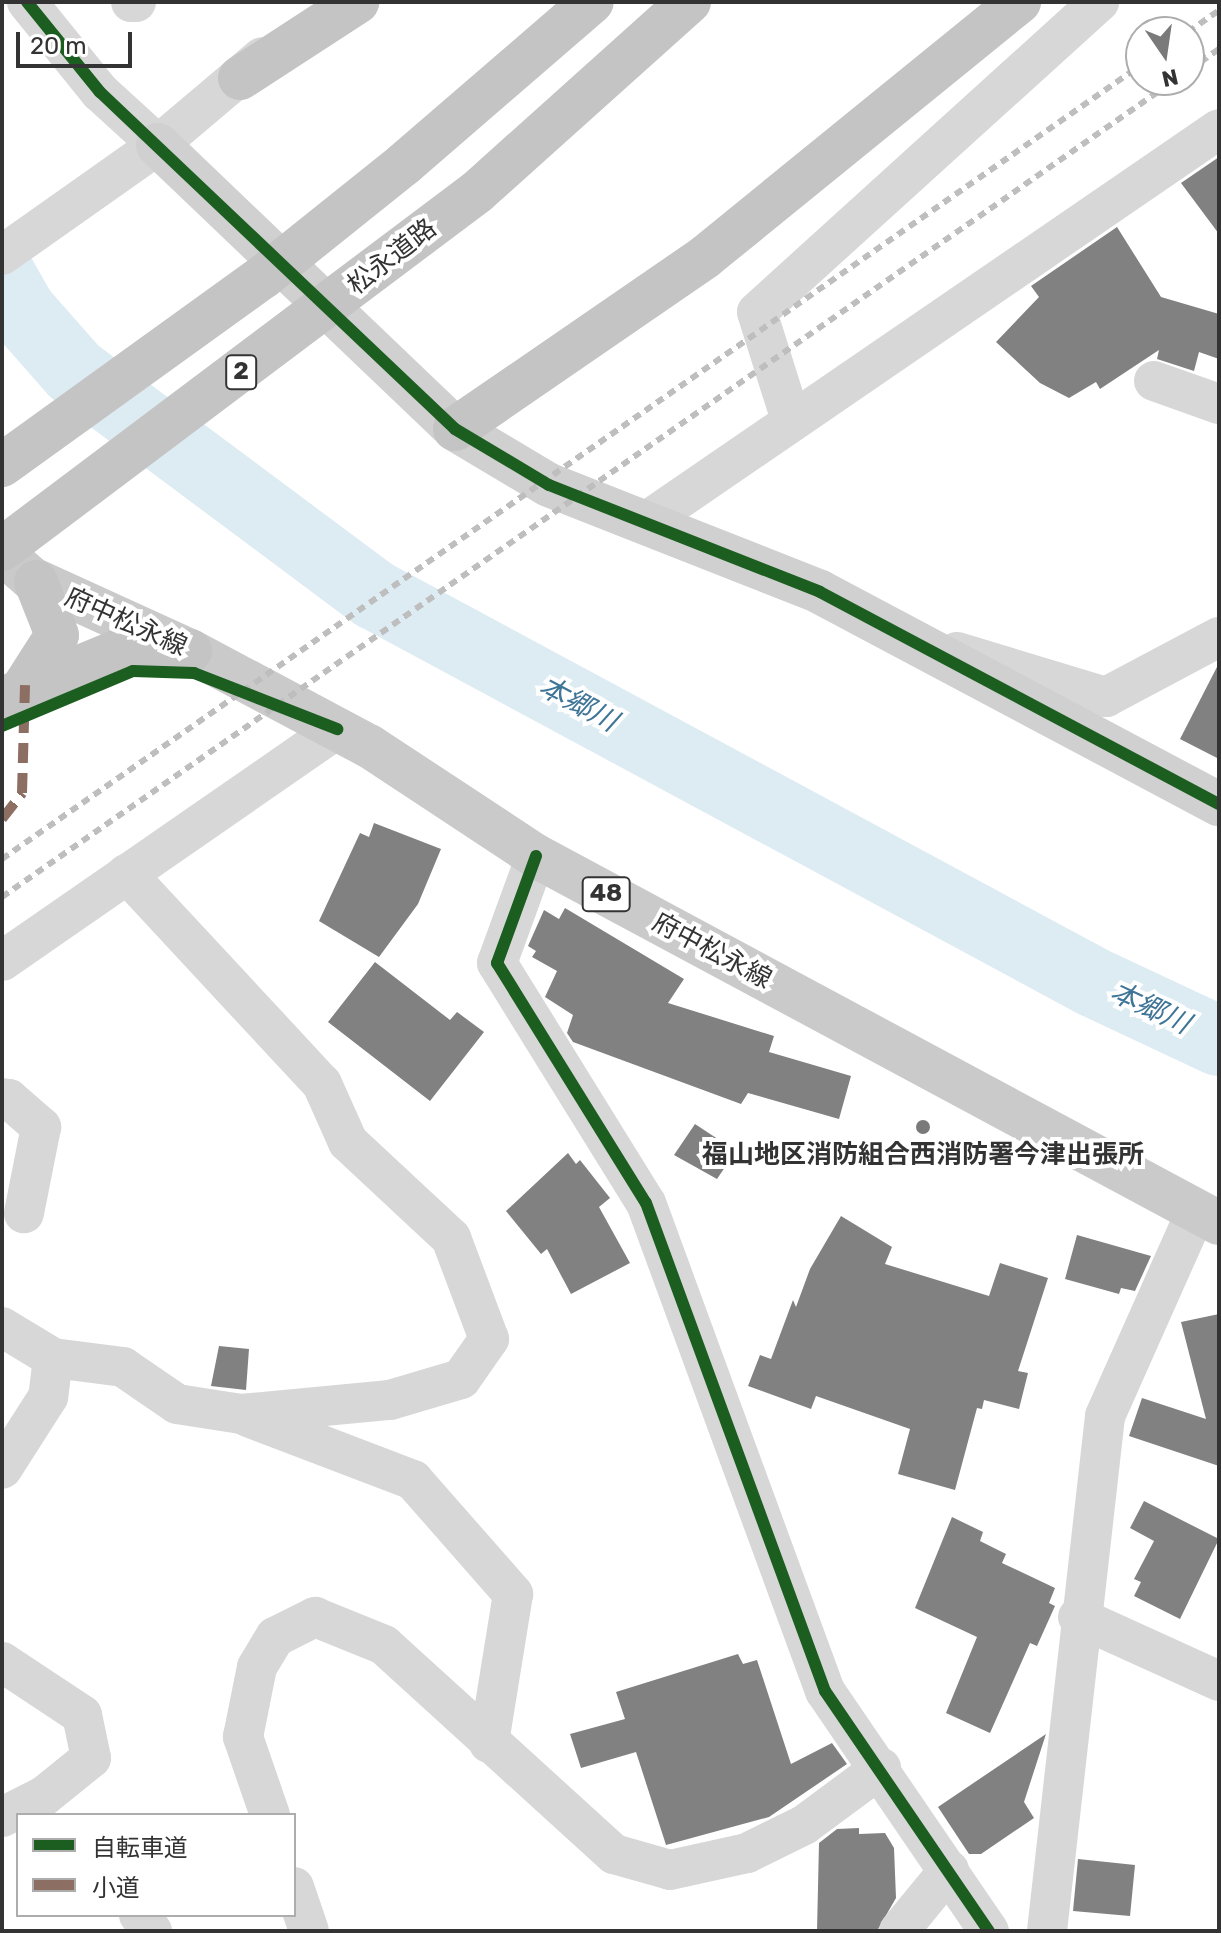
<!DOCTYPE html>
<html>
<head>
<meta charset="utf-8">
<style>
  body { margin:0 }
  #map { position:relative; width:1221px; height:1933px; overflow:hidden; background:#fff; font-family:Rubik,"Noto Sans JP",sans-serif }
  div>[style] { position:absolute }
  .river>* { height:70px; margin:-35px; padding:0 35px; transform-origin:35px; border-radius:35px; background:#ddebf3 }
  .building>* { inset:0; background:#818181 }
  .street>* { height:40px; margin:-20px; padding:0 20px; transform-origin:20px; border-radius:20px; background:#d7d7d7 }
  .secondary>* { height:44px; margin:-22px; padding:0 22px; transform-origin:22px; border-radius:22px; background:#d0d0d0 }
  .primary>* { height:44px; margin:-22px; padding:0 22px; transform-origin:22px; border-radius:22px; background:#cacaca }
  .highway>* { height:44px; margin:-22px; padding:0 22px; transform-origin:22px; border-radius:22px; background:#c4c4c4 }
  .rail>* { height:6px; margin-top:-3px; transform-origin:0; background:repeating-linear-gradient(90deg,#bebebe 0 8px,transparent 0 14px) }
  .highway-bridge>* { height:44px; margin:-22px; padding:0 22px; transform-origin:22px; border-radius:22px; background:#c4c4c4 }
  .quiet>* { height:10px; margin-top:-5px; transform-origin:0; background:repeating-linear-gradient(90deg,#8d6e63 0 20px,transparent 0 30px) }
  .cycleway>* { height:12px; margin:-6px; padding:0 6px; transform-origin:6px; border-radius:6px; background:#1b5e20 }
  .dots>* { width:22px; height:22px; translate:-50% -50%; box-sizing:border-box; border:4px solid #fff; border-radius:50% }
  span { translate:-50% -50%; white-space:nowrap; text-align:center; line-height:1.15; -webkit-text-stroke:8px #fff; paint-order:stroke }
  .shield-label span { padding:2px 6px; background:#fff; border:2px solid; border-radius:6px; -webkit-text-stroke-width:0 }
  .shield-label { font-size:24px; color:#333; font-weight:700 }
  .street-label { font-size:26px; color:#333 }
  .poi-label { font-size:26px; color:#333; font-weight:700 }
  .water-label { font-size:28px; color:#3f7597; font-style:italic }
  .frame { position:absolute; inset:0; border:4px solid #333; pointer-events:none }
  .legend { position:absolute; left:16px; top:1813px; width:280px; height:104px; box-sizing:border-box; background:#fff; border:2px solid #adadad; margin:0; padding:10px 14px; list-style:none; font-size:24px; color:#333 }
  .legend li { display:flex; align-items:center; gap:16px; height:40px }
  .legend b { width:40px; border:2px solid #adadad }
  .north { position:absolute; left:1125px; top:16px; width:80px; height:80px; box-sizing:border-box; background:#fff; border:2px solid #adadad; border-radius:50%; rotate:167deg; font-size:22px; font-weight:700; line-height:32px; text-align:center; color:#333 }
  .north::after { content:''; display:block; margin:auto; width:28px; height:36px; background:#7a7a7a; clip-path:polygon(50% 0,100% 100%,50% 72%,0 100%) }
  .scale { position:absolute; left:16px; top:32px; width:116px; height:36px; box-sizing:border-box; border:4px solid #333; border-top:0; padding-left:10px; font-size:24px; line-height:28px; white-space:nowrap; color:#333; -webkit-text-stroke:6px #fff; paint-order:stroke }
</style>
</head>
<body>
<div id="map">
  <div class="river">
    <div style="left:2px;top:277px;width:40px;rotate:60.3deg"></div>
    <div style="left:22px;top:312px;width:79px;rotate:48.6deg"></div>
    <div style="left:74px;top:371px;width:375px;rotate:36.7deg"></div>
    <div style="left:375px;top:595px;width:816px;rotate:28.32deg"></div>
    <div style="left:1093px;top:982px;width:139px;rotate:25.1deg"></div>
  </div>
  <div class="building">
    <div style="clip-path:polygon(1219px 157px,1219px 234px,1181px 183px)"></div>
    <div style="clip-path:polygon(1117px 227px,1161px 297px,1219px 314px,1219px 359px,1199px 352px,1194px 371px,1157px 359px,1159px 350px,1100px 389px,1096px 382px,1069px 398px,1040px 383px,996px 342px,1039px 297px,1031px 286px)"></div>
    <div style="clip-path:polygon(1219px 663px,1219px 759px,1180px 739px)"></div>
    <div style="clip-path:polygon(374px 823px,441px 849px,418px 904px,379px 957px,319px 921px,360px 833px,369px 837px)"></div>
    <div style="clip-path:polygon(565px 908px,684px 979px,668px 1003px,774px 1036px,769px 1052px,851px 1076px,839px 1119px,748px 1093px,741px 1104px,573px 1042px,567px 1033px,573px 1015px,545px 997px,557px 971px,532px 957px,536px 951px,528px 946px,544px 910px,559px 919px)"></div>
    <div style="clip-path:polygon(375px 962px,450px 1020px,457px 1012px,484px 1032px,430px 1101px,328px 1022px)"></div>
    <div style="clip-path:polygon(695px 1124px,736px 1151px,717px 1179px,674px 1155px)"></div>
    <div style="clip-path:polygon(568px 1153px,576px 1164px,580px 1160px,610px 1198px,599px 1207px,630px 1263px,571px 1294px,547px 1249px,541px 1254px,506px 1211px)"></div>
    <div style="clip-path:polygon(841px 1216px,892px 1247px,885px 1264px,989px 1296px,1000px 1263px,1048px 1278px,1018px 1371px,1028px 1373px,1019px 1409px,984px 1400px,982px 1409px,977px 1408px,955px 1490px,898px 1474px,910px 1429px,816px 1396px,811px 1409px,748px 1386px,760px 1355px,771px 1359px,793px 1300px,796px 1307px,810px 1269px)"></div>
    <div style="clip-path:polygon(1077px 1235px,1151px 1256px,1135px 1291px,1121px 1288px,1119px 1294px,1065px 1279px)"></div>
    <div style="clip-path:polygon(1219px 1314px,1219px 1466px,1129px 1436px,1142px 1398px,1206px 1419px,1181px 1322px)"></div>
    <div style="clip-path:polygon(219px 1346px,249px 1349px,246px 1390px,211px 1386px)"></div>
    <div style="clip-path:polygon(1144px 1501px,1219px 1539px,1180px 1619px,1134px 1596px,1141px 1582px,1134px 1579px,1154px 1541px,1130px 1528px)"></div>
    <div style="clip-path:polygon(952px 1517px,983px 1532px,980px 1541px,1006px 1554px,1002px 1563px,1055px 1588px,1049px 1603px,1055px 1606px,1037px 1646px,1030px 1643px,990px 1733px,946px 1713px,977px 1637px,915px 1608px)"></div>
    <div style="clip-path:polygon(738px 1654px,743px 1664px,757px 1660px,791px 1764px,832px 1743px,847px 1764px,769px 1817px,666px 1845px,636px 1752px,581px 1768px,570px 1734px,625px 1719px,616px 1692px)"></div>
    <div style="clip-path:polygon(1046px 1734px,1024px 1802px,1034px 1818px,981px 1854px,969px 1854px,938px 1807px)"></div>
    <div style="clip-path:polygon(859px 1828px,859px 1834px,885px 1833px,894px 1848px,896px 1898px,877px 1931px,817px 1931px,819px 1843px,837px 1829px)"></div>
    <div style="clip-path:polygon(1078px 1859px,1135px 1865px,1130px 1916px,1073px 1911px)"></div>
  </div>
  <div class="street">
    <div style="left:27px;top:2px;width:116px;rotate:51deg"></div>
    <div style="left:100px;top:92px;width:79px;rotate:42.4deg"></div>
    <div style="left:131px;top:2px;width:5px"></div>
    <div style="left:2px;top:255px;width:191px;rotate:-35.2deg"></div>
    <div style="left:158px;top:145px;width:136px;rotate:-40.2deg"></div>
    <div style="left:1154px;top:381px;width:69px;rotate:19.5deg"></div>
    <div style="left:791px;top:420px;width:113px;rotate:-107.5deg"></div>
    <div style="left:757px;top:312px;width:462px;rotate:-42.2deg"></div>
    <div style="left:647px;top:521px;width:693px;rotate:-34.42deg"></div>
    <div style="left:957px;top:652px;width:156px;rotate:16.8deg"></div>
    <div style="left:1106px;top:697px;width:128px;rotate:-28deg"></div>
    <div style="left:536px;top:856px;width:114px;rotate:110deg"></div>
    <div style="left:497px;top:963px;width:282px;rotate:58.2deg"></div>
    <div style="left:646px;top:1203px;width:520px;rotate:69.86deg"></div>
    <div style="left:825px;top:1691px;width:291px;rotate:55.7deg"></div>
    <div style="left:2px;top:961px;width:407px;rotate:-34.7deg"></div>
    <div style="left:2px;top:1098px;width:7px;rotate:8deg"></div>
    <div style="left:9px;top:1099px;width:43px;rotate:41.2deg"></div>
    <div style="left:41px;top:1127px;width:88px;rotate:101.2deg"></div>
    <div style="left:2px;top:1327px;width:60px;rotate:31.3deg"></div>
    <div style="left:53px;top:1358px;width:39px;rotate:97deg"></div>
    <div style="left:48px;top:1397px;width:85px;rotate:122.6deg"></div>
    <div style="left:53px;top:1358px;width:71px;rotate:7.3deg"></div>
    <div style="left:123px;top:1367px;width:65px;rotate:34.4deg"></div>
    <div style="left:177px;top:1404px;width:65px;rotate:8.9deg"></div>
    <div style="left:241px;top:1414px;width:150px;rotate:-5.4deg"></div>
    <div style="left:390px;top:1400px;width:74px;rotate:-16.5deg"></div>
    <div style="left:461px;top:1379px;width:49px;rotate:-55deg"></div>
    <div style="left:489px;top:1339px;width:108px;rotate:-110.6deg"></div>
    <div style="left:451px;top:1238px;width:141px;rotate:-137deg"></div>
    <div style="left:348px;top:1142px;width:64px;rotate:-114.1deg"></div>
    <div style="left:322px;top:1084px;width:287px;rotate:-132.9deg"></div>
    <div style="left:248px;top:1417px;width:177px;rotate:20.9deg"></div>
    <div style="left:413px;top:1480px;width:152px;rotate:48.7deg"></div>
    <div style="left:513px;top:1594px;width:151px;rotate:99.2deg"></div>
    <div style="left:1078px;top:1617px;width:155px;rotate:24.4deg"></div>
    <div style="left:2px;top:1662px;width:96px;rotate:33.5deg"></div>
    <div style="left:82px;top:1715px;width:44px;rotate:78.2deg"></div>
    <div style="left:91px;top:1758px;width:60px;rotate:141deg"></div>
    <div style="left:44px;top:1796px;width:47px;rotate:153.4deg"></div>
    <div style="left:270px;top:1815px;width:83px;rotate:-109.1deg"></div>
    <div style="left:243px;top:1737px;width:71px;rotate:-78.7deg"></div>
    <div style="left:257px;top:1667px;width:35px;rotate:-59deg"></div>
    <div style="left:275px;top:1637px;width:45px;rotate:-26.6deg"></div>
    <div style="left:315px;top:1617px;width:74px;rotate:22.1deg"></div>
    <div style="left:384px;top:1645px;width:311px;rotate:42.3deg"></div>
    <div style="left:614px;top:1854px;width:58px;rotate:15.9deg"></div>
    <div style="left:670px;top:1870px;width:79px;rotate:-12.4deg"></div>
    <div style="left:747px;top:1853px;width:64px;rotate:-26.2deg"></div>
    <div style="left:804px;top:1825px;width:96px;rotate:-36.5deg"></div>
    <div style="left:294px;top:1887px;width:46px;rotate:71.2deg"></div>
    <div style="left:139px;top:1915px;width:21px;rotate:51deg"></div>
    <div style="left:899px;top:1931px;width:79px;rotate:-50.7deg"></div>
    <div style="left:1047px;top:1931px;width:518px;rotate:-83.57deg"></div>
    <div style="left:1105px;top:1416px;width:223px;rotate:-66deg"></div>
  </div>
  <div class="secondary">
    <div style="left:158px;top:145px;width:411px;rotate:43.7deg"></div>
    <div style="left:455px;top:429px;width:109px;rotate:30.8deg"></div>
    <div style="left:549px;top:485px;width:291px;rotate:21.5deg"></div>
    <div style="left:820px;top:592px;width:452px;rotate:28deg"></div>
  </div>
  <div class="primary">
    <div style="left:2px;top:553px;width:40px;rotate:41deg"></div>
    <div style="left:32px;top:579px;width:174px;rotate:24.5deg"></div>
    <div style="left:190px;top:651px;width:203px;rotate:28deg"></div>
    <div style="left:369px;top:746px;width:200px;rotate:33.4deg"></div>
    <div style="left:536px;top:856px;width:775px;rotate:28.25deg"></div>
  </div>
  <div class="highway">
    <div style="left:240px;top:78px;width:140px;rotate:-33deg"></div>
    <div style="left:404px;top:164px;width:248px;rotate:-40.8deg"></div>
    <div style="left:477px;top:192px;width:285px;rotate:-41.9deg"></div>
    <div style="left:455px;top:429px;width:303px;rotate:-34.5deg"></div>
    <div style="left:705px;top:257px;width:405px;rotate:-39.1deg"></div>
    <div style="left:25px;top:685px;width:59px;rotate:-57.4deg"></div>
    <div style="left:57px;top:635px;width:57px;rotate:-111.6deg"></div>
    <div style="left:2px;top:699px;width:126px;rotate:-22.3deg"></div>
    <div style="left:119px;top:651px;width:71px"></div>
  </div>
  <div class="rail">
    <div style="left:1188px;top:32px;width:38px;rotate:-35deg"></div>
    <div style="left:1189px;top:70px;width:37px;rotate:-35deg"></div>
    <div style="left:2px;top:859px;width:1388px;rotate:-34.88deg"></div>
    <div style="left:2px;top:897px;width:1429px;rotate:-34.86deg"></div>
  </div>
  <div class="highway-bridge">
    <div style="left:2px;top:465px;width:322px;rotate:-35.8deg"></div>
    <div style="left:263px;top:277px;width:181px;rotate:-38.7deg"></div>
    <div style="left:2px;top:549px;width:594px;rotate:-36.93deg"></div>
  </div>
  <div class="quiet">
    <div style="left:2px;top:819px;width:33px;rotate:-52deg"></div>
    <div style="left:22px;top:793px;width:108px;rotate:-88.4deg"></div>
  </div>
  <div class="cycleway">
    <div style="left:27px;top:2px;width:116px;rotate:51deg"></div>
    <div style="left:100px;top:92px;width:489px;rotate:43.5deg"></div>
    <div style="left:455px;top:429px;width:109px;rotate:30.8deg"></div>
    <div style="left:549px;top:485px;width:291px;rotate:21.5deg"></div>
    <div style="left:820px;top:592px;width:452px;rotate:28deg"></div>
    <div style="left:2px;top:726px;width:142px;rotate:-22.8deg"></div>
    <div style="left:133px;top:671px;width:61px;rotate:1.9deg"></div>
    <div style="left:194px;top:673px;width:154px;rotate:21.4deg"></div>
    <div style="left:536px;top:856px;width:114px;rotate:110deg"></div>
    <div style="left:497px;top:963px;width:282px;rotate:58.2deg"></div>
    <div style="left:646px;top:1203px;width:520px;rotate:69.86deg"></div>
    <div style="left:825px;top:1691px;width:291px;rotate:55.7deg"></div>
  </div>
  <div class="dots">
    <div style="left:923px;top:1127px;background:#7a7a7a"></div>
  </div>
  <div class="shield-label">
    <span style="left:241px;top:372px">2</span>
    <span style="left:606px;top:894px">48</span>
  </div>
  <div class="street-label">
    <span style="left:392px;top:257px;rotate:-38deg">松永道路</span>
    <span style="left:126px;top:622px;rotate:24deg">府中松永線</span>
    <span style="left:712px;top:951px;rotate:28deg">府中松永線</span>
  </div>
  <div class="poi-label">
    <span style="left:923px;top:1155px">福山地区消防組合西消防署今津出張所</span>
  </div>
  <div class="water-label">
    <span style="left:578px;top:704px;rotate:28deg">本郷川</span>
    <span style="left:1150px;top:1008px;rotate:25deg">本郷川</span>
  </div>
  <div class="frame"></div>
  <ul class="legend">
  <li><b style="height:10px;background:#1b5e20"></b>自転車道</li>
  <li><b style="height:10px;background:#8d6e63"></b>小道</li>
  </ul>
  <div class="north">N</div>
  <div class="scale">20 m</div>
</div>
</body>
</html>
